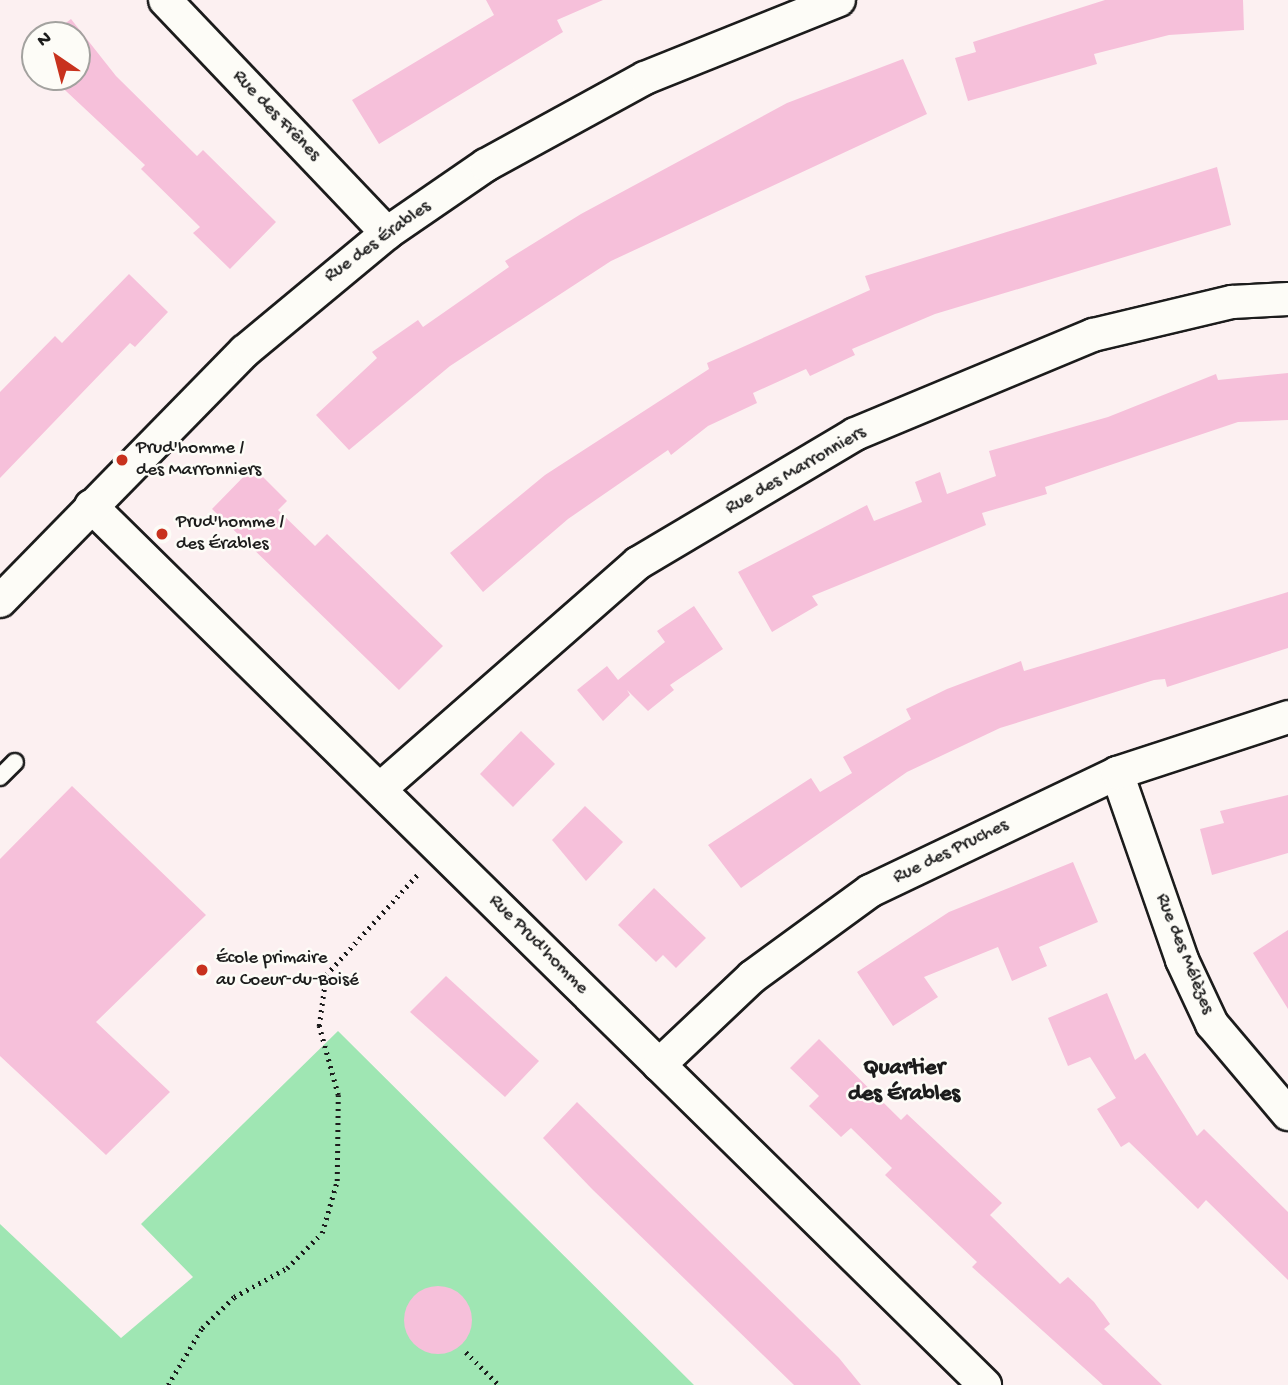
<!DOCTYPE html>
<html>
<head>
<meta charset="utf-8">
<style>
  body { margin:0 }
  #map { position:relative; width:1288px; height:1385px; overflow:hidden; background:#fcf0f1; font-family:"Gochi Hand",sans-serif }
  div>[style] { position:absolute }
  .green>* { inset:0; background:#9fe6b3 }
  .building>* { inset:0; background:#f6c0da }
  .round { border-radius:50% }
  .path>* { height:4.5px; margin-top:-2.25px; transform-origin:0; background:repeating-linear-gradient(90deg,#1c1c1c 0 2px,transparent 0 7px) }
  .roads { filter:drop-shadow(2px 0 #1c1c1c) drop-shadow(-2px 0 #1c1c1c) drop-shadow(0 2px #1c1c1c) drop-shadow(0 -2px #1c1c1c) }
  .service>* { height:16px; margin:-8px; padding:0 8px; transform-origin:8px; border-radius:8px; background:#fdfcf7 }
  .minor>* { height:32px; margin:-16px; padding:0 16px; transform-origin:16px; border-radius:16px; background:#fdfcf7 }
  .dots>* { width:19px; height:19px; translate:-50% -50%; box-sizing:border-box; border:4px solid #fdfcf7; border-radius:50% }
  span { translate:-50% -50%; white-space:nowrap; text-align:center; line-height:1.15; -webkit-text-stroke:5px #fdfcf7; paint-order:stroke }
  .street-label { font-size:19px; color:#1c1c1c }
  .poi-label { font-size:19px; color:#1c1c1c }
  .left { translate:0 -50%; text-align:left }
  .quarter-label { font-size:23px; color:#1c1c1c; font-weight:700 }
  .north { position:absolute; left:21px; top:21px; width:70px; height:70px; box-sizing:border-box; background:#fdfcf7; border:2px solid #a3a29f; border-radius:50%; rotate:325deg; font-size:19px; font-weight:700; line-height:28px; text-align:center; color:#1c1c1c }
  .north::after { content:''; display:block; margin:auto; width:24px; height:32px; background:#c8321e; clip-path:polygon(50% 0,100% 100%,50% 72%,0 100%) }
</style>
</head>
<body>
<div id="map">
  <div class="green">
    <div style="clip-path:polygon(338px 1031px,694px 1385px,0 1385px,0 1224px,121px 1338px,193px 1277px,141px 1224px)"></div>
  </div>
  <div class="building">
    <div style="clip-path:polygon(486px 0,603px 0,557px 20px,563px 32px,379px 144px,352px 100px,494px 15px)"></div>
    <div style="clip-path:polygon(1105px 0,1243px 0,1244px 30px,1169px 35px,1094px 54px,1097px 64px,968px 101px,955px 58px,976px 52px,973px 42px)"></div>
    <div style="clip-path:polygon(71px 19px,116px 76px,197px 156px,203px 150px,276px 222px,230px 269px,193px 233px,200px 227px,141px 169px,145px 165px,51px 77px,77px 77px,77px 35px,50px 35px)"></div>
    <div style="clip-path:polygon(903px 59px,927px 114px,611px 261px,450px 366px,349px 450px,316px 415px,377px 358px,372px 352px,418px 320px,423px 327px,509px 267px,505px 261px,581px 214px,787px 103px)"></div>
    <div style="clip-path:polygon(1217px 167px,1231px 225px,935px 314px,852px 349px,855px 355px,810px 376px,806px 369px,753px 393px,757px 403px,708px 426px,671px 455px,668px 450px,568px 519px,483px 592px,450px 553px,545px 475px,709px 369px,707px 363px,870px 290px,865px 276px)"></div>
    <div style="clip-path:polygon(129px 274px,168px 312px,135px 347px,130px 343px,0 478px,0 392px,55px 336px,62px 343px)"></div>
    <div style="clip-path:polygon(1288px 373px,1288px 420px,1238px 422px,1045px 487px,1047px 494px,982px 513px,986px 525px,812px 596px,818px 605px,772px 632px,738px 572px,867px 505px,874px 521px,922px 502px,915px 482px,940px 472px,947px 494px,996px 476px,989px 451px,1108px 417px,1216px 374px,1218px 380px)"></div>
    <div style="clip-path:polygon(253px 467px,287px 501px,278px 510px,315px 546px,327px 534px,443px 646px,399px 690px,212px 509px)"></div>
    <div style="clip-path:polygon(1288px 592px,1288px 648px,1167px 687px,1165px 679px,1154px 680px,1000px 728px,907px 772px,741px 888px,708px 845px,811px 778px,820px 792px,852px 773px,843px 757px,911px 719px,906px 709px,947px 689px,1021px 661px,1024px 671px)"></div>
    <div style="clip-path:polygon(694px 606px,723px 649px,670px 685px,674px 690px,648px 711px,627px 690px,630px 695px,603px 721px,577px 690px,607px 666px,618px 680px,665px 642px,657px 631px)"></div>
    <div style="clip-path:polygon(521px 731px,555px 764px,513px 807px,480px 774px)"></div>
    <div style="clip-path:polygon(72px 786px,206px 915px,96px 1022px,170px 1092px,106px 1155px,0 1056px,0 859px)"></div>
    <div style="clip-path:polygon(1288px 795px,1288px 853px,1212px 875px,1200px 829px,1224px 823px,1220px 811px)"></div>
    <div style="clip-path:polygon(585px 806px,623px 842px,586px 881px,552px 840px)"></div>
    <div style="clip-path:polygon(1073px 862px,1098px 922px,1039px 947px,1047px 966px,1012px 981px,998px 947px,924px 977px,938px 997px,893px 1026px,857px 972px,949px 912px)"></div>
    <div style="clip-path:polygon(654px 888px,706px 938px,676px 968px,663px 955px,656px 962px,618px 925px)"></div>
    <div style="clip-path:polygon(1288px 930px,1288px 1009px,1253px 953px)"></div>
    <div style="clip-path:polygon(446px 976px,539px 1061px,505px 1097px,410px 1012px)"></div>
    <div style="clip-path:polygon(1107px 993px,1135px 1060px,1145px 1053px,1197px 1136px,1204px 1129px,1288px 1212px,1288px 1280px,1206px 1200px,1198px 1209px,1129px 1142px,1121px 1147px,1097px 1109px,1116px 1098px,1090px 1057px,1068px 1066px,1048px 1018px)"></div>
    <div style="clip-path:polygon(819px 1039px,901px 1120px,907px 1114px,1002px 1203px,990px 1215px,1060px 1284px,1068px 1277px,1094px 1302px,1110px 1324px,1104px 1329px,1162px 1385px,1103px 1385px,972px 1267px,977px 1262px,885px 1175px,892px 1168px,851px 1128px,841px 1137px,809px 1106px,819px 1096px,790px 1068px)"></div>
    <div style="clip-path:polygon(577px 1102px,839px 1358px,861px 1385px,794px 1385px,592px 1189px,543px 1138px)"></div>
    <div class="round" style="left:404px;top:1286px;width:68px;height:68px"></div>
  </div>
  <div class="path">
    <div style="left:466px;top:1352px;width:47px;rotate:45deg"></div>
    <div style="left:168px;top:1385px;width:66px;rotate:-59.2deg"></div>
    <div style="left:202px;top:1328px;width:45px;rotate:-44.1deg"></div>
    <div style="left:234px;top:1297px;width:60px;rotate:-28.7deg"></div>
    <div style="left:287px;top:1268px;width:49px;rotate:-45deg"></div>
    <div style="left:322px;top:1233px;width:54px;rotate:-73.9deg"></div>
    <div style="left:337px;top:1181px;width:86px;rotate:-89.3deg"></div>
    <div style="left:338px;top:1095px;width:72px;rotate:-105.4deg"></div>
    <div style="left:319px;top:1026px;width:51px;rotate:-82.2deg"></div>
    <div style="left:326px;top:975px;width:137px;rotate:-47.7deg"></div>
  </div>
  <div class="roads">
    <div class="service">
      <div style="left:0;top:777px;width:21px;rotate:-45deg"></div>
    </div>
    <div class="minor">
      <div style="left:165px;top:0;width:322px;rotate:46.4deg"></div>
      <div style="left:91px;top:506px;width:1254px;rotate:44.52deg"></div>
      <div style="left:0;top:601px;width:350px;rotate:-45.6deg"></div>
      <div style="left:245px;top:351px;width:185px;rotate:-39.7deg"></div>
      <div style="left:387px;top:233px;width:120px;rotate:-34.5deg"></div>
      <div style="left:486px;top:165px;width:181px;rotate:-28.7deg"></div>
      <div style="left:645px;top:78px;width:209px;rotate:-21.9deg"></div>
      <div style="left:1117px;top:773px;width:198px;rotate:70.8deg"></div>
      <div style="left:1182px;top:960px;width:71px;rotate:64.9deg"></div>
      <div style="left:1212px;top:1024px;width:118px;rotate:49.8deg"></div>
      <div style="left:380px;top:789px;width:343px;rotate:-41.2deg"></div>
      <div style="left:638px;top:563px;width:252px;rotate:-30.7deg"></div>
      <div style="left:855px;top:434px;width:258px;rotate:-22.6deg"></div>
      <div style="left:1093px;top:335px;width:143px;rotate:-13.4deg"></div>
      <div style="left:1232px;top:302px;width:56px;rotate:-3.1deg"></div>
      <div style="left:659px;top:1065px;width:128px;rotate:-43.4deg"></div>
      <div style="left:752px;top:977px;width:146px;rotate:-36.1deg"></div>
      <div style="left:870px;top:891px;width:274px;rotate:-25.5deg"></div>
      <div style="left:1117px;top:773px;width:180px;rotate:-18.1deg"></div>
    </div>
  </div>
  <div class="dots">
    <div style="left:122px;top:460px;background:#c8321e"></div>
    <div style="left:162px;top:534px;background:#c8321e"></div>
    <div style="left:202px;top:970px;background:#c8321e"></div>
  </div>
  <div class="street-label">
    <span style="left:276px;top:116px;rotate:46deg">Rue des Frênes</span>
    <span style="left:378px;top:242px;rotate:-36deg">Rue des Érables</span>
    <span style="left:796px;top:471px;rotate:-30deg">Rue des Marronniers</span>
    <span style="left:951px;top:852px;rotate:-26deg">Rue des Pruches</span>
    <span style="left:538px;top:945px;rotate:45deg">Rue Prud'homme</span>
    <span style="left:1184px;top:954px;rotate:68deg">Rue des Mélèzes</span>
  </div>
  <div class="poi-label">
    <span class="left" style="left:136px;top:460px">Prud'homme /<br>des Marronniers</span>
    <span class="left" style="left:176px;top:534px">Prud'homme /<br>des Érables</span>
    <span class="left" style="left:216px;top:970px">École primaire<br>au Coeur‑du‑Boisé</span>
  </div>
  <div class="quarter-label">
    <span style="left:904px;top:1082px">Quartier<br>des Érables</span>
  </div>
  <div class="north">N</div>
</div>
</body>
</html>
